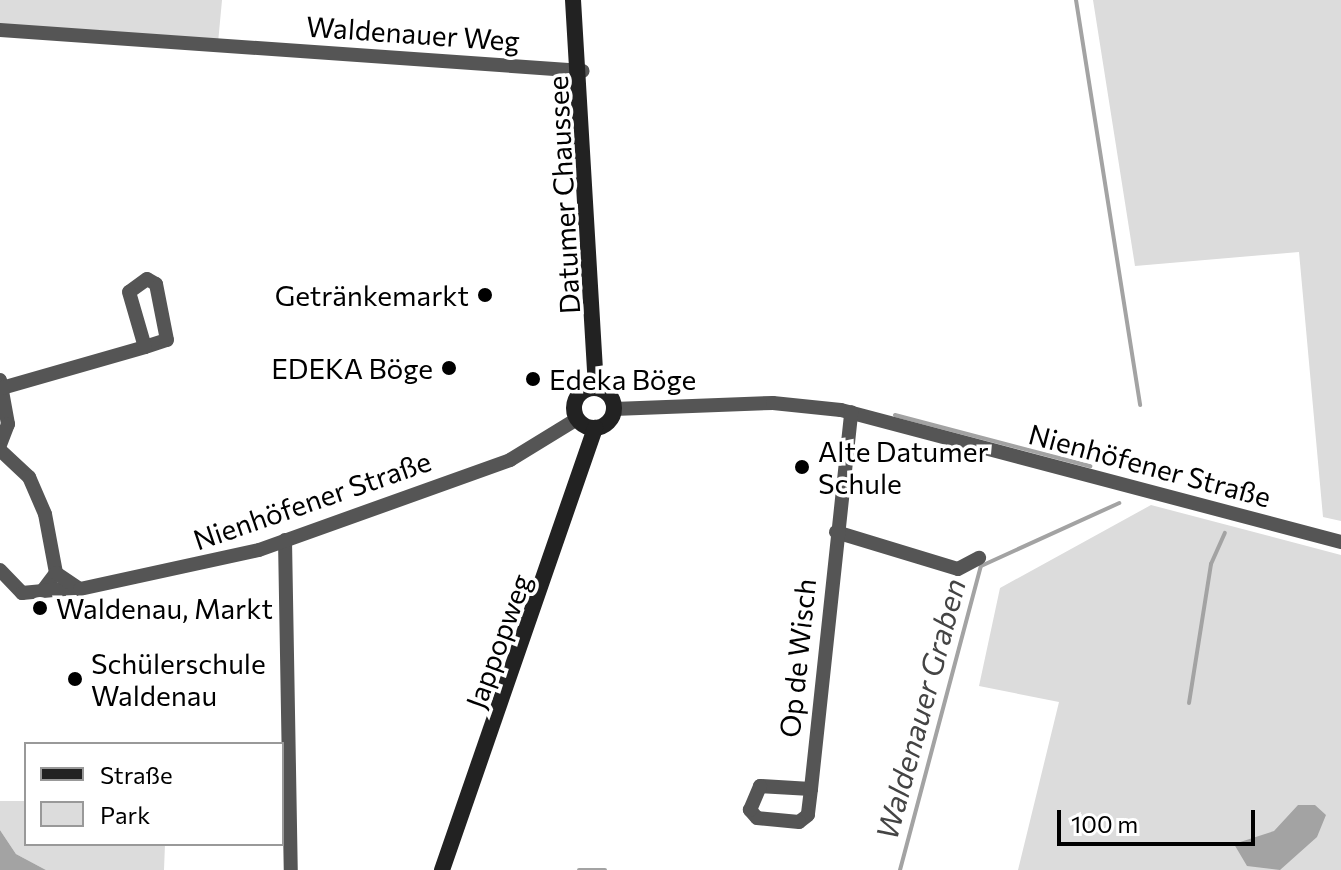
<!DOCTYPE html>
<html>
<head>
<meta charset="utf-8">
<style>
  body { margin:0 }
  #map { position:relative; width:1341px; height:870px; overflow:hidden; background:#fff; font-family:Commissioner,sans-serif }
  div>[style] { position:absolute }
  .green>* { inset:0; background:#dcdcdc }
  .water>* { inset:0; background:#a3a3a3 }
  .stream>* { height:4px; margin:-2px; padding:0 2px; transform-origin:2px; border-radius:2px; background:#a3a3a3 }
  .street>* { height:14px; margin:-7px; padding:0 7px; transform-origin:7px; border-radius:7px; background:#555 }
  .secondary>* { height:16px; margin:-8px; padding:0 8px; transform-origin:8px; border-radius:8px; background:#222 }
  .secondary>.ring { margin:-8px; padding:0; box-sizing:content-box; background:none; border:16px solid #222; border-radius:50% }
  .dots>* { width:22px; height:22px; translate:-50% -50%; box-sizing:border-box; border:4px solid #fff; border-radius:50% }
  span { translate:-50% -50%; white-space:nowrap; text-align:center; line-height:1.15; -webkit-text-stroke:7px #fff; paint-order:stroke }
  .street-label { font-size:28px; color:#000 }
  .poi-label { font-size:28px; color:#000 }
  .right { translate:-100% -50%; text-align:right }
  .left { translate:0 -50%; text-align:left }
  .water-label { font-size:30px; color:#444; font-style:italic }
  .legend { position:absolute; left:24px; top:742px; width:260px; height:104px; box-sizing:border-box; background:#fff; border:2px solid #999; margin:0; padding:10px 14px; list-style:none; font-size:24px; color:#000 }
  .legend li { display:flex; align-items:center; gap:16px; height:40px }
  .legend b { width:40px; border:2px solid #999 }
  .scale { position:absolute; left:1057px; top:810px; width:198px; height:36px; box-sizing:border-box; border:4px solid #000; border-top:0; padding-left:10px; font-size:24px; line-height:28px; white-space:nowrap; color:#000; -webkit-text-stroke:6px #fff; paint-order:stroke }
</style>
</head>
<body>
<div id="map">
  <div class="green">
    <div style="clip-path:polygon(0 0,222px 0,218px 43px,0 25px)"></div>
    <div style="clip-path:polygon(1093px 0,1341px 0,1341px 521px,1323px 517px,1299px 252px,1135px 266px)"></div>
    <div style="clip-path:polygon(1151px 505px,1341px 555px,1341px 870px,1018px 870px,1059px 702px,979px 686px,1000px 588px)"></div>
    <div style="clip-path:polygon(0 801px,26px 801px,26px 844px,165px 844px,164px 870px,46px 870px,16px 854px,0 830px)"></div>
  </div>
  <div class="water">
    <div style="clip-path:polygon(1298px 805px,1315px 805px,1326px 815px,1317px 837px,1280px 870px,1247px 866px,1234px 844px,1274px 831px)"></div>
    <div style="clip-path:polygon(0 830px,16px 854px,46px 870px,0 870px)"></div>
  </div>
  <div class="stream">
    <div style="left:1076px;top:0;width:410px;rotate:81deg"></div>
    <div style="left:895px;top:415px;width:202px;rotate:14.7deg"></div>
    <div style="left:1189px;top:703px;width:141px;rotate:-81deg"></div>
    <div style="left:1211px;top:564px;width:34px;rotate:-66deg"></div>
    <div style="left:579px;top:870px;width:26px"></div>
    <div style="left:900px;top:870px;width:315px;rotate:-75.1deg"></div>
    <div style="left:981px;top:566px;width:152px;rotate:-24.5deg"></div>
  </div>
  <div class="street">
    <div style="left:0;top:30px;width:584px;rotate:4.02deg"></div>
    <div style="left:0;top:380px;width:45px;rotate:79.7deg"></div>
    <div style="left:8px;top:424px;width:22px;rotate:111deg"></div>
    <div style="left:2px;top:388px;width:149px;rotate:-16deg"></div>
    <div style="left:145px;top:347px;width:23px;rotate:-18deg"></div>
    <div style="left:167px;top:340px;width:57px;rotate:-101.1deg"></div>
    <div style="left:156px;top:284px;width:10px;rotate:-151deg"></div>
    <div style="left:147px;top:279px;width:22px;rotate:144deg"></div>
    <div style="left:129px;top:292px;width:57px;rotate:73.8deg"></div>
    <div style="left:614px;top:409px;width:159px;rotate:-2.2deg"></div>
    <div style="left:773px;top:403px;width:68px;rotate:5.9deg"></div>
    <div style="left:841px;top:410px;width:517px;rotate:14.79deg"></div>
    <div style="left:0;top:450px;width:40px;rotate:43deg"></div>
    <div style="left:29px;top:477px;width:40px;rotate:66.6deg"></div>
    <div style="left:45px;top:514px;width:60px;rotate:79.4deg"></div>
    <div style="left:56px;top:573px;width:21px;rotate:127deg"></div>
    <div style="left:836px;top:532px;width:127px;rotate:16.9deg"></div>
    <div style="left:958px;top:569px;width:24px;rotate:-28deg"></div>
    <div style="left:285px;top:540px;width:330px;rotate:89deg"></div>
    <div style="left:0;top:570px;width:32px;rotate:46deg"></div>
    <div style="left:22px;top:593px;width:53px;rotate:-5.4deg"></div>
    <div style="left:56px;top:573px;width:29px;rotate:34deg"></div>
    <div style="left:80px;top:589px;width:183px;rotate:-12.3deg"></div>
    <div style="left:259px;top:550px;width:267px;rotate:-19.7deg"></div>
    <div style="left:510px;top:460px;width:79px;rotate:-31.5deg"></div>
    <div style="left:760px;top:786px;width:51px;rotate:3.4deg"></div>
    <div style="left:811px;top:789px;width:26px;rotate:97deg"></div>
    <div style="left:808px;top:815px;width:11px;rotate:142deg"></div>
    <div style="left:799px;top:822px;width:42px;rotate:-174.6deg"></div>
    <div style="left:757px;top:818px;width:11px;rotate:-131deg"></div>
    <div style="left:750px;top:810px;width:26px;rotate:-67deg"></div>
    <div style="left:811px;top:789px;width:379px;rotate:-83.9deg"></div>
  </div>
  <div class="secondary">
    <div style="left:573px;top:0;width:388px;rotate:86.6deg"></div>
    <div class="ring" style="left:574px;top:388px;width:24px;height:24px"></div>
    <div style="left:442px;top:870px;width:468px;rotate:-70.9deg"></div>
  </div>
  <div class="dots">
    <div style="left:485px;top:295px;background:#000"></div>
    <div style="left:449px;top:368px;background:#000"></div>
    <div style="left:533px;top:379px;background:#000"></div>
    <div style="left:802px;top:467px;background:#000"></div>
    <div style="left:40px;top:608px;background:#000"></div>
    <div style="left:75px;top:679px;background:#000"></div>
  </div>
  <div class="street-label">
    <span style="left:413px;top:33px;rotate:4deg">Waldenauer Weg</span>
    <span style="left:563px;top:195px;rotate:-93deg">Datumer Chaussee</span>
    <span style="left:1150px;top:465px;rotate:15deg">Nienhöfener Straße</span>
    <span style="left:312px;top:500px;rotate:-19deg">Nienhöfener Straße</span>
    <span style="left:498px;top:641px;rotate:-70deg">Jappopweg</span>
    <span style="left:797px;top:658px;rotate:-84deg">Op de Wisch</span>
  </div>
  <div class="poi-label">
    <span class="right" style="left:469px;top:295px">Getränkemarkt</span>
    <span class="right" style="left:433px;top:368px">EDEKA Böge</span>
    <span class="left" style="left:549px;top:379px">Edeka Böge</span>
    <span class="left" style="left:818px;top:467px">Alte Datumer<br>Schule</span>
    <span class="left" style="left:56px;top:608px">Waldenau, Markt</span>
    <span class="left" style="left:91px;top:679px">Schülerschule<br>Waldenau</span>
  </div>
  <div class="water-label">
    <span style="left:920px;top:709px;rotate:-75deg">Waldenauer Graben</span>
  </div>
  <ul class="legend">
  <li><b style="height:10px;background:#222"></b>Straße</li>
  <li><b style="height:22px;background:#dcdcdc"></b>Park</li>
  </ul>
  <div class="scale">100 m</div>
</div>
</body>
</html>
